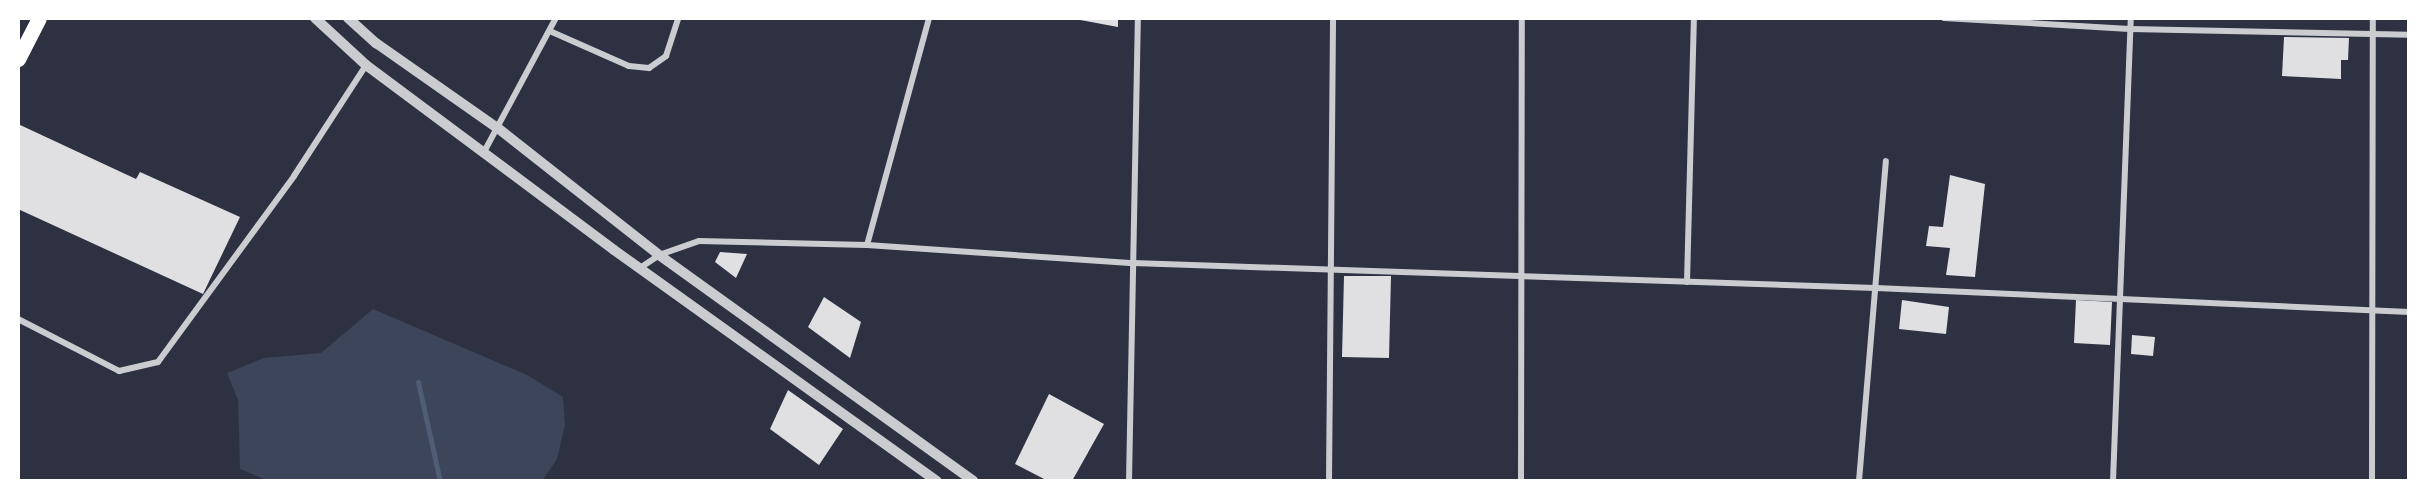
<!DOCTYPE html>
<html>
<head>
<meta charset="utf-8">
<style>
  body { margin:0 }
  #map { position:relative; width:2427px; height:499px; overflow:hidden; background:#2d3142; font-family:Commissioner,sans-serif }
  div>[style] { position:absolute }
  .green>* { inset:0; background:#3c4559 }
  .stream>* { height:5px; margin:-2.5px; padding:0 2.5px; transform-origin:2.5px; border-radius:2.5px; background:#4f5d75 }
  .building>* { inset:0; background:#e0e0e3 }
  .minor>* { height:6px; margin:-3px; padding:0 3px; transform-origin:3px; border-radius:3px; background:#caccd0 }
  .tertiary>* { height:10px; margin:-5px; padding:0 5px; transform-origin:5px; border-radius:5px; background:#caccd0 }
  .primary>* { height:15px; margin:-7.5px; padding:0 7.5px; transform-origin:7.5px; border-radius:7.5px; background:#fff }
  span { translate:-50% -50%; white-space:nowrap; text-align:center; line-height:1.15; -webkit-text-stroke:4.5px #fff; paint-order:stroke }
  .frame { position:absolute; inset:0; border:20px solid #fff; pointer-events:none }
</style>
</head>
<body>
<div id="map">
  <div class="green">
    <div style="clip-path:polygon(373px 309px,527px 375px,563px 397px,565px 425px,557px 459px,542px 481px,269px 481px,240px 469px,238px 400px,227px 373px,264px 358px,321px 353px)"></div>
  </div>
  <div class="stream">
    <div style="left:418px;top:382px;width:101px;rotate:77.5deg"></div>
  </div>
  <div class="building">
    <div style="clip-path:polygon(1076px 18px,1118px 18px,1118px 27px,1075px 19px)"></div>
    <div style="clip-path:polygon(2284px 37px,2349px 38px,2348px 60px,2341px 60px,2341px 79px,2282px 76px)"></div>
    <div style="clip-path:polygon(18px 124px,136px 179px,140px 172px,240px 217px,203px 294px,18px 209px)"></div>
    <div style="clip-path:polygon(1950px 175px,1985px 184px,1975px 277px,1946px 275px,1950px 248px,1926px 246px,1929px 226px,1943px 227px)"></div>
    <div style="clip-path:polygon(720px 252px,747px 254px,736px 278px,715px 262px)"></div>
    <div style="clip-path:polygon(1344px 276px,1391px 276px,1389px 358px,1342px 357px)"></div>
    <div style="clip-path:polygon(824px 297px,861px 322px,850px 358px,808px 327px)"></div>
    <div style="clip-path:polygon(1902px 300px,1949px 307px,1946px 334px,1899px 329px)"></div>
    <div style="clip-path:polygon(2076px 300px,2112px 302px,2110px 345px,2074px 343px)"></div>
    <div style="clip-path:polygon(2132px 335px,2155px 337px,2153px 356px,2131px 354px)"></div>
    <div style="clip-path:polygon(788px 390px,843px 429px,819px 465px,770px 429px)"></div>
    <div style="clip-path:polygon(1049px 394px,1104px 424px,1072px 481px,1048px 481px,1015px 464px)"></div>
  </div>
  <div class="minor">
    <div style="left:1944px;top:18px;width:186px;rotate:3.4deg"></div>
    <div style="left:2130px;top:29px;width:279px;rotate:1.2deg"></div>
    <div style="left:552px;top:32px;width:84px;rotate:23.8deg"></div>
    <div style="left:629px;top:66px;width:20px;rotate:6deg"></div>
    <div style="left:649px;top:68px;width:21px;rotate:-35deg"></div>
    <div style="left:666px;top:56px;width:40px;rotate:-72deg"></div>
    <div style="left:484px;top:152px;width:152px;rotate:-61.8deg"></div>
    <div style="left:867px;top:245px;width:235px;rotate:-74.7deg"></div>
    <div style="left:640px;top:268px;width:23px;rotate:-34deg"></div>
    <div style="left:659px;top:255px;width:42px;rotate:-19.3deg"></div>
    <div style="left:699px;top:241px;width:168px;rotate:1.4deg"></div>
    <div style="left:867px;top:245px;width:267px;rotate:3.9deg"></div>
    <div style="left:1133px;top:263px;width:743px;rotate:1.93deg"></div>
    <div style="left:1876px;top:288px;width:534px;rotate:2.58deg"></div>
    <div style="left:1687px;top:282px;width:264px;rotate:-88.5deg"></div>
    <div style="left:18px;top:319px;width:114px;rotate:27.2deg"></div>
    <div style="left:119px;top:371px;width:40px;rotate:-13deg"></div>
    <div style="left:158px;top:362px;width:230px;rotate:-53.8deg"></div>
    <div style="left:294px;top:176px;width:132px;rotate:-57deg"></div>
    <div style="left:1129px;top:481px;width:463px;rotate:-88.9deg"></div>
    <div style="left:1329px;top:481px;width:463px;rotate:-89.5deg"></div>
    <div style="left:1521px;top:481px;width:463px;rotate:-89.9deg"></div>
    <div style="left:1859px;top:481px;width:321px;rotate:-85.2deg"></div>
    <div style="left:2113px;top:481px;width:463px;rotate:-87.8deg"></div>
    <div style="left:2372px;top:481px;width:463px;rotate:-89.9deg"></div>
  </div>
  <div class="tertiary">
    <div style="left:315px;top:18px;width:69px;rotate:42.7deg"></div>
    <div style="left:366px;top:65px;width:309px;rotate:36.7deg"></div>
    <div style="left:614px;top:250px;width:397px;rotate:35.6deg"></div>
    <div style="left:348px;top:18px;width:38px;rotate:42deg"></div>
    <div style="left:376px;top:43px;width:150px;rotate:35deg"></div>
    <div style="left:499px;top:129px;width:204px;rotate:38.2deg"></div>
    <div style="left:659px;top:255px;width:387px;rotate:35.7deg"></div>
  </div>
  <div class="primary">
    <div style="left:18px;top:59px;width:46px;rotate:-62.9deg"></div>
  </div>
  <div class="frame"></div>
</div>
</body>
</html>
